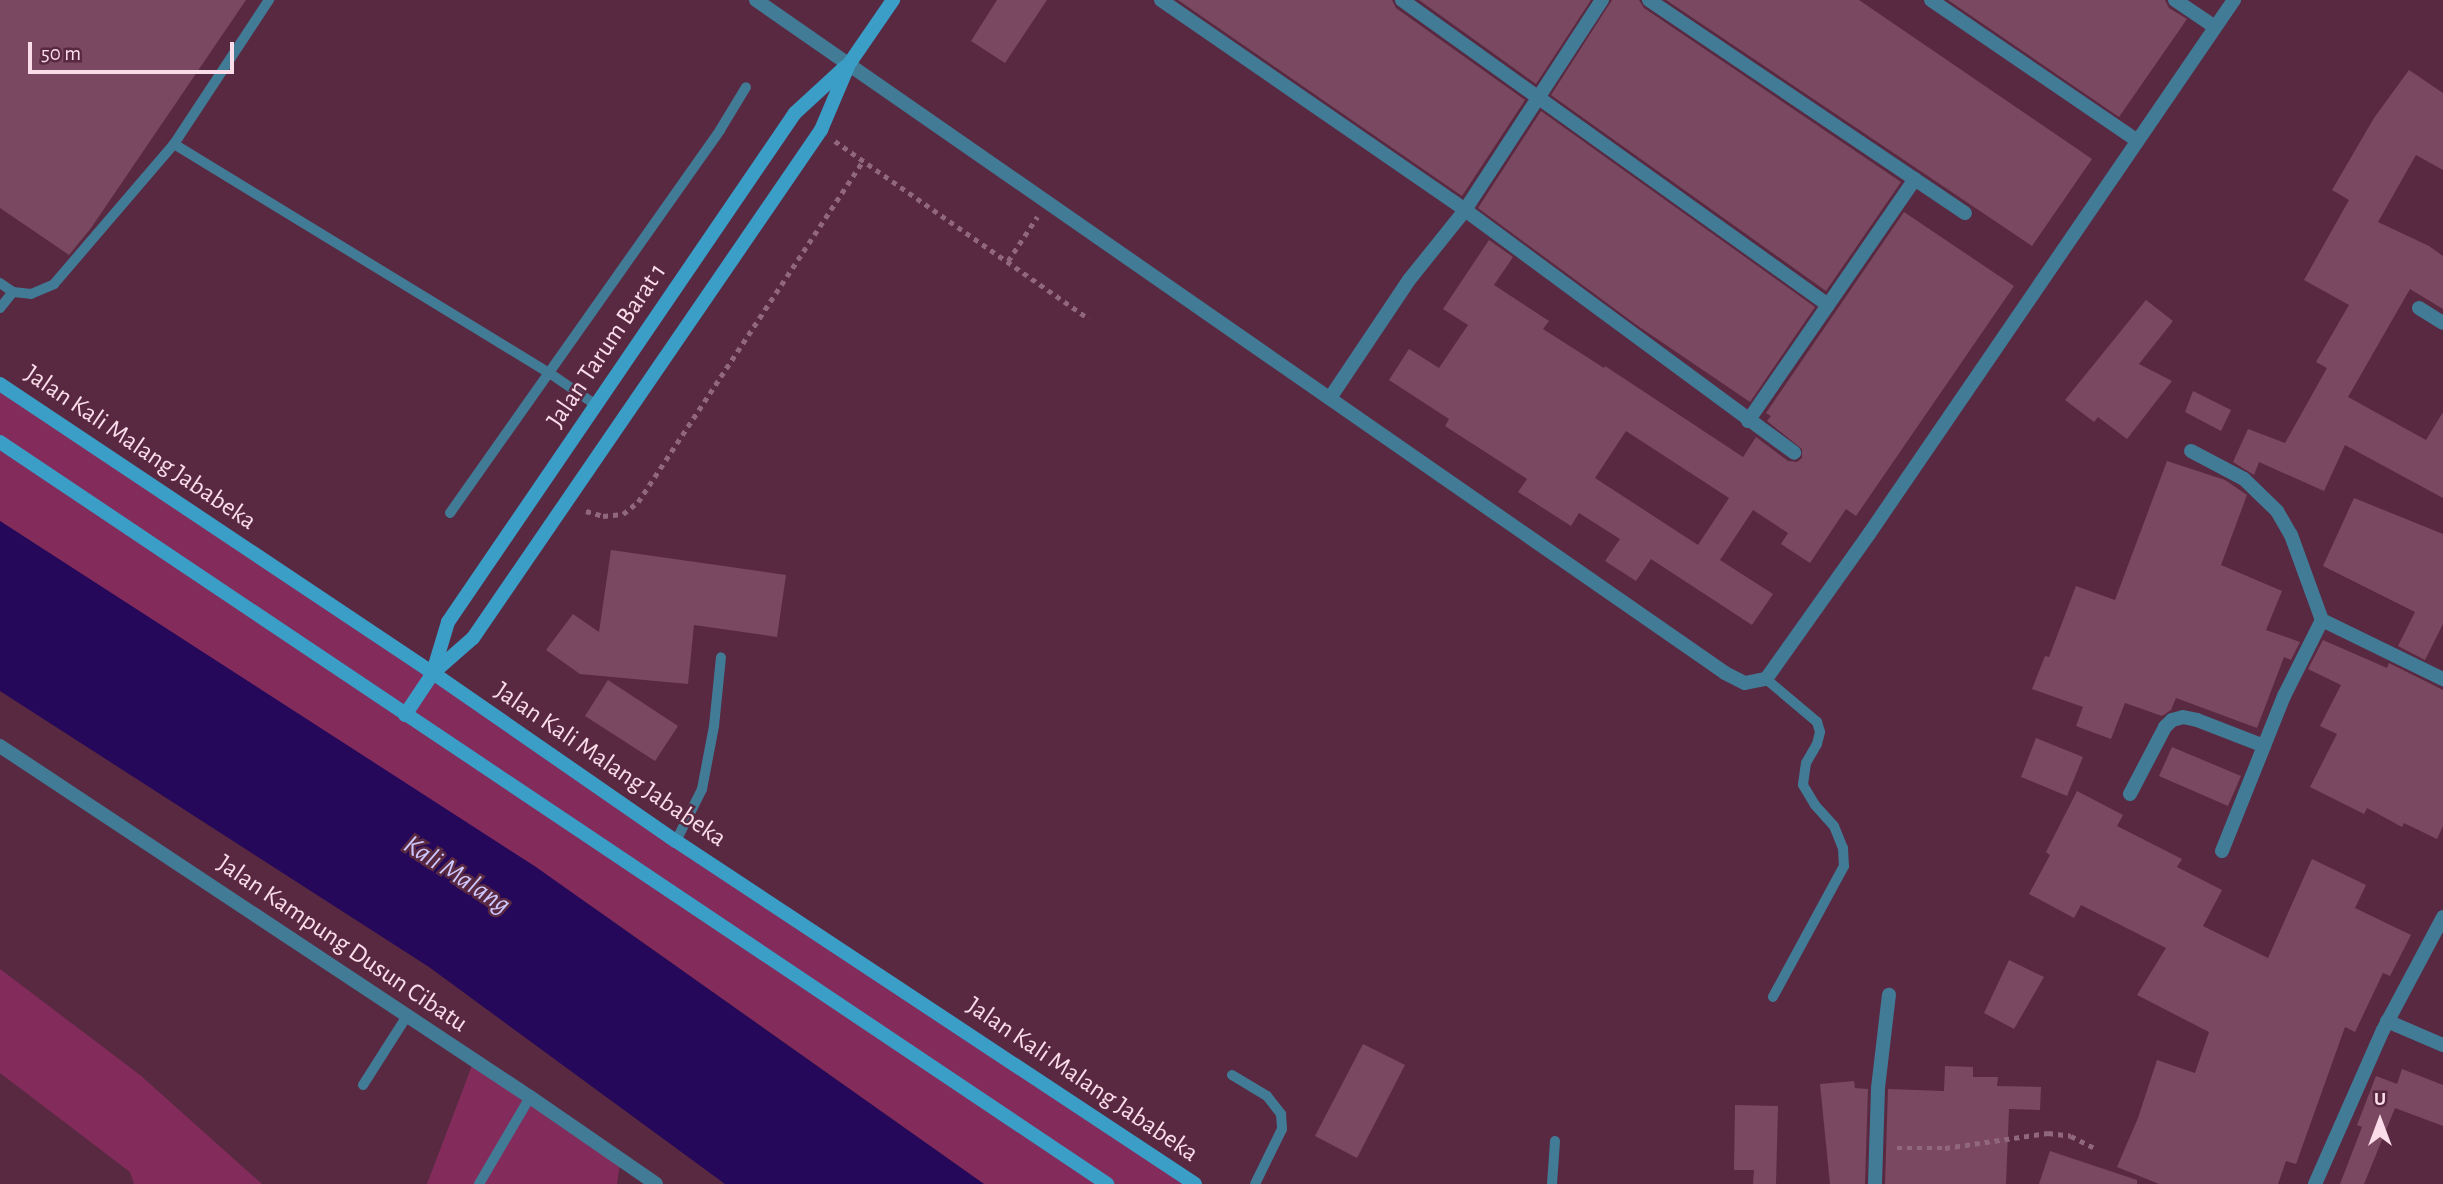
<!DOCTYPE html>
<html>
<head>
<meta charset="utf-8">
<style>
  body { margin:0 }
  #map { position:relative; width:2443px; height:1184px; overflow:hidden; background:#592942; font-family:"Alegreya Sans",sans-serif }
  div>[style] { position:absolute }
  .green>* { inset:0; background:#832c5c }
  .water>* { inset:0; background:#250859 }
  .building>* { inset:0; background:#7a4860 }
  .path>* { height:4.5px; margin-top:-2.25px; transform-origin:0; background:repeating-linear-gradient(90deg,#91677b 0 5px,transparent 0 10px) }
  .lane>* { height:10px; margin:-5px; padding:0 5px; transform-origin:5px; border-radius:5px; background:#427b96 }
  .street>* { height:14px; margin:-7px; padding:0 7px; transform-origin:7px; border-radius:7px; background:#427b96 }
  .secondary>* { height:14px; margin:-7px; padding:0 7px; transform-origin:7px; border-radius:7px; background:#3a9ec7 }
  span { translate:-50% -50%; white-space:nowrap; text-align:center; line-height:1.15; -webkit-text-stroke:5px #592942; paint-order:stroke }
  .street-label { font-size:26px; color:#fbdce9 }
  .water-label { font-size:28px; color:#cdc7fe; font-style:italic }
  .north { position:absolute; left:2345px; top:1086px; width:70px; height:70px; -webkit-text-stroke:5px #592942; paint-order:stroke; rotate:0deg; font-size:19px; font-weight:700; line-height:28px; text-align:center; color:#fbdce9 }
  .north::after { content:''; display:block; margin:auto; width:24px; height:32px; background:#fbdce9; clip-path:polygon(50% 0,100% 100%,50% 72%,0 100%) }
  .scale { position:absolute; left:28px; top:42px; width:206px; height:32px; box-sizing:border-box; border:4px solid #fbdce9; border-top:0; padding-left:9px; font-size:21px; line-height:24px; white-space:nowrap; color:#fbdce9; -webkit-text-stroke:5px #592942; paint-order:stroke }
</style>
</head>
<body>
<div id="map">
  <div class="green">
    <div style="clip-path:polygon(0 384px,1194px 1184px,984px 1184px,597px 910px,0 521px)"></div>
    <div style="clip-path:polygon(0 969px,140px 1075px,262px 1184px,134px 1184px,130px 1172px,0 1073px)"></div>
    <div style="clip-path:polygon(473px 1063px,621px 1156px,617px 1184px,427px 1184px)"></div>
  </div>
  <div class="water">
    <div style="clip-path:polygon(0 521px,536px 867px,984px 1184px,725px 1184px,429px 967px,0 691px)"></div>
  </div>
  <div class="building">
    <div style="clip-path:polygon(0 0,246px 0,91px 228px,69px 255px,0 208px)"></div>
    <div style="clip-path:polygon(997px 0,1047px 0,1005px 63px,971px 41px)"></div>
    <div style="clip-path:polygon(1178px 0,1392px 0,1396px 8px,1525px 100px,1462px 196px)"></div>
    <div style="clip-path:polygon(1419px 0,1591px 0,1536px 84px)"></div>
    <div style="clip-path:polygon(1612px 0,1639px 0,1644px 8px,1901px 182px,1826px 291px,1551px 95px)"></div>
    <div style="clip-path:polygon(1666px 0,1859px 0,2092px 159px,2032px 246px)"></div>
    <div style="clip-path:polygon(1948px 0,2165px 0,2169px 8px,2187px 19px,2119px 117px)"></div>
    <div style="clip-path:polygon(2409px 70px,2443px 93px,2443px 170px,2416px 155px,2378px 222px,2429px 246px,2443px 256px,2443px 309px,2410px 289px,2348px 397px,2426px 440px,2443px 412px,2443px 498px,2345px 445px,2324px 491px,2259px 462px,2254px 475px,2233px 462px,2248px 429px,2285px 443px,2327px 368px,2316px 362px,2349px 305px,2304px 280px,2349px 200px,2332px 190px,2374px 118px)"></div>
    <div style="clip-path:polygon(1541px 111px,1815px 307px,1750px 402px,1638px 326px,1478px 208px)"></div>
    <div style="clip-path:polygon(evenodd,1904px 212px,2014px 286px,1856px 516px,1846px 509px,1810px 563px,1781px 544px,1788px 533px,1753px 510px,1720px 560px,1773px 594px,1752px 625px,1651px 559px,1636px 581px,1605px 561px,1620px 539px,1579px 513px,1571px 526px,1518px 492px,1527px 479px,1445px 426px,1449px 419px,1389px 380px,1409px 349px,1439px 368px,1468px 325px,1443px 309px,1489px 240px,1513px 257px,1494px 285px,1549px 321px,1543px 329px,1604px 368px,1605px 366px,1743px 457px,1756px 437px,1788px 461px,1797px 462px,1802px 458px,1802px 449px,1767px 421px,1771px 416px,1766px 413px,1904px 212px,1626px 431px,1729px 498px,1698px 545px,1595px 478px,1626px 431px)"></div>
    <div style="clip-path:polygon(2146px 300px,2173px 321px,2139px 364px,2172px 381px,2127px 439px,2098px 417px,2094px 422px,2065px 400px)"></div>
    <div style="clip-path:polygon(2193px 391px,2231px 410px,2221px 431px,2185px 412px)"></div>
    <div style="clip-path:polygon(2167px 461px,2225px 480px,2247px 495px,2221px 565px,2282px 591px,2266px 630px,2300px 642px,2291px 660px,2284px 657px,2257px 728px,2176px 698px,2171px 710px,2162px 716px,2125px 703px,2111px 739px,2076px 726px,2083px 707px,2032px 689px,2045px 656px,2049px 657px,2076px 586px,2115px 600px)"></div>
    <div style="clip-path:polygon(2354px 498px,2443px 534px,2443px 624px,2425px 660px,2398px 646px,2415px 612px,2323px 566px)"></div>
    <div style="clip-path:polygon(611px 550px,786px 575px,777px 637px,694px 625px,688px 684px,580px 674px,546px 650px,573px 614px,599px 632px)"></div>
    <div style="clip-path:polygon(2323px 640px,2387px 668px,2389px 663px,2443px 690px,2443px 826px,2437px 839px,2404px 823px,2402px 827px,2367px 808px,2364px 814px,2310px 787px,2337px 734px,2320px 726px,2341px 685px,2308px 669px)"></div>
    <div style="clip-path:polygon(608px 680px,678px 726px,655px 761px,585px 716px)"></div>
    <div style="clip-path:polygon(2036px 738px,2083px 757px,2067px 796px,2021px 777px)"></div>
    <div style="clip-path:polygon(2172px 747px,2241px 776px,2228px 806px,2159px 776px)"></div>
    <div style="clip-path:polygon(2077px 791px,2123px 815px,2117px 826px,2182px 859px,2177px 867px,2222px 890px,2203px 926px,2268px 958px,2312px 859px,2366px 885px,2355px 908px,2411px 935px,2390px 976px,2383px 973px,2355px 1032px,2345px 1027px,2296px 1164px,2286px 1161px,2278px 1184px,2159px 1184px,2117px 1167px,2138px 1118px,2157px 1060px,2195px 1073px,2209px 1032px,2137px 995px,2166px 948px,2081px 905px,2074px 918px,2029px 894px,2050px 855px,2046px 852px)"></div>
    <div style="clip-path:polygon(2009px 960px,2044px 977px,2014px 1029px,1984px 1013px)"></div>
    <div style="clip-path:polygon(1363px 1044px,1405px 1065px,1357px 1158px,1315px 1136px)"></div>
    <div style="clip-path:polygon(1945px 1066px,1973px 1067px,1973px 1077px,1998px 1077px,1997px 1086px,2041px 1087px,2040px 1110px,2009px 1109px,2006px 1184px,1885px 1184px,1888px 1089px,1944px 1091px)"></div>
    <div style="clip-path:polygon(2402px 1069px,2443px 1085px,2443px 1126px,2395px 1108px,2364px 1184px,2340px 1184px,2362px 1127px,2357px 1125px,2376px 1076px,2397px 1084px)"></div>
    <div style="clip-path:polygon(1854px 1081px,1855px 1088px,1868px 1089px,1865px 1184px,1830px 1184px,1820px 1084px)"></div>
    <div style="clip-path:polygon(1735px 1105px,1778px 1106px,1776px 1184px,1753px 1184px,1754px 1170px,1734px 1170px)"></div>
    <div style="clip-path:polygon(2050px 1151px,2137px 1180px,2137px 1184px,2039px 1184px)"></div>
  </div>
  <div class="path">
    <div style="left:835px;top:141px;width:310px;rotate:35deg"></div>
    <div style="left:1008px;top:261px;width:53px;rotate:-56.6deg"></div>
    <div style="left:586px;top:511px;width:18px;rotate:16deg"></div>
    <div style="left:603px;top:516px;width:20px;rotate:-6deg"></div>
    <div style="left:623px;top:514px;width:19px;rotate:-39deg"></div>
    <div style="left:638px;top:502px;width:407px;rotate:-56.6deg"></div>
    <div style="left:1897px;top:1148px;width:48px"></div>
    <div style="left:1945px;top:1148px;width:104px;rotate:-8.3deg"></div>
    <div style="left:2048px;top:1133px;width:23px;rotate:7deg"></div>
    <div style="left:2071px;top:1136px;width:29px;rotate:27deg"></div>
  </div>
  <div class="lane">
    <div style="left:174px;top:144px;width:438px;rotate:31.4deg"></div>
    <div style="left:548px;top:372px;width:58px;rotate:34.5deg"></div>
    <div style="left:0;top:283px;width:16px;rotate:35deg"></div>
    <div style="left:13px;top:292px;width:18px;rotate:6deg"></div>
    <div style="left:31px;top:294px;width:25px;rotate:-23deg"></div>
    <div style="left:54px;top:284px;width:184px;rotate:-49.4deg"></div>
    <div style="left:174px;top:144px;width:173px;rotate:-56.6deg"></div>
    <div style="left:0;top:308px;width:21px;rotate:-51deg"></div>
    <div style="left:450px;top:513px;width:469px;rotate:-54.8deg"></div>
    <div style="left:720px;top:130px;width:50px;rotate:-58.8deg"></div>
    <div style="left:1766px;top:679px;width:67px;rotate:40.1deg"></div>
    <div style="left:1817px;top:722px;width:10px;rotate:73deg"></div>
    <div style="left:1820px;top:732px;width:12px;rotate:104deg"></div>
    <div style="left:1817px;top:744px;width:22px;rotate:120deg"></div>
    <div style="left:1806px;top:763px;width:22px;rotate:98deg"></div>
    <div style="left:1803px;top:785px;width:23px;rotate:59deg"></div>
    <div style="left:1815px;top:805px;width:28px;rotate:48deg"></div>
    <div style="left:1834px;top:826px;width:24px;rotate:68deg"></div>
    <div style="left:1843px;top:848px;width:18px;rotate:87deg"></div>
    <div style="left:1844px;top:866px;width:149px;rotate:118.5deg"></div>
    <div style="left:676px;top:841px;width:58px;rotate:-63.4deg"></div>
    <div style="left:702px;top:789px;width:64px;rotate:-79.2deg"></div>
    <div style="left:714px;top:726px;width:69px;rotate:-84.2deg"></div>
    <div style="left:1232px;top:1075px;width:41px;rotate:31deg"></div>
    <div style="left:1267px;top:1096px;width:23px;rotate:52deg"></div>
    <div style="left:1281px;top:1114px;width:15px;rotate:86deg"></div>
    <div style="left:1282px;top:1129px;width:61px;rotate:116.1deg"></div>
    <div style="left:363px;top:1085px;width:82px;rotate:-57.5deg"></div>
    <div style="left:479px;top:1184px;width:101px;rotate:-59.6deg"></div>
    <div style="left:1552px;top:1184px;width:43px;rotate:-86deg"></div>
  </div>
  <div class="street">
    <div style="left:756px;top:0;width:1180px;rotate:34.78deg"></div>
    <div style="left:1725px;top:673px;width:22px;rotate:27deg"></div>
    <div style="left:1745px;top:683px;width:21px;rotate:-11deg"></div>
    <div style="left:1766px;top:679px;width:178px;rotate:-54.6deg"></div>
    <div style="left:1869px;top:534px;width:647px;rotate:-55.65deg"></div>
    <div style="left:1161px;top:0;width:369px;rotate:34.6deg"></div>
    <div style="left:1465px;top:210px;width:409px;rotate:36.4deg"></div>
    <div style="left:1402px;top:0;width:524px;rotate:35.6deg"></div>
    <div style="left:1649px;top:0;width:381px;rotate:34deg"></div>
    <div style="left:1931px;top:0;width:248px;rotate:34.3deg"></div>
    <div style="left:2175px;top:0;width:48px;rotate:34deg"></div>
    <div style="left:2419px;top:308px;width:28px;rotate:32deg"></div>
    <div style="left:1330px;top:398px;width:142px;rotate:-56.2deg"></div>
    <div style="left:1409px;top:280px;width:90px;rotate:-51.3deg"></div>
    <div style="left:1465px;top:210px;width:251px;rotate:-56.9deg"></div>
    <div style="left:1748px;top:421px;width:294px;rotate:-55.4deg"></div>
    <div style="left:2191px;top:451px;width:60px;rotate:27.8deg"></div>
    <div style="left:2244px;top:479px;width:46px;rotate:44.1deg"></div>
    <div style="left:2277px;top:511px;width:28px;rotate:60deg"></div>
    <div style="left:2291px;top:535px;width:90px;rotate:70deg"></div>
    <div style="left:2322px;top:620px;width:135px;rotate:26deg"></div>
    <div style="left:0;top:746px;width:636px;rotate:33.52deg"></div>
    <div style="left:530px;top:1097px;width:153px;rotate:34.6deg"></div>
    <div style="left:2130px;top:794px;width:76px;rotate:-62.4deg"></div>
    <div style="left:2165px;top:727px;width:10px;rotate:-45deg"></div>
    <div style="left:2172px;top:720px;width:11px;rotate:-15deg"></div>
    <div style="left:2183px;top:717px;width:14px;rotate:12deg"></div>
    <div style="left:2197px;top:720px;width:72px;rotate:21.2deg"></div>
    <div style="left:2222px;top:851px;width:167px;rotate:-68.2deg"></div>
    <div style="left:2284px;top:696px;width:85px;rotate:-63.4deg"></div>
    <div style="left:2387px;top:1021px;width:61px;rotate:23.2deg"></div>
    <div style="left:1875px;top:1184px;width:96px;rotate:-88.2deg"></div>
    <div style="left:1878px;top:1088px;width:94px;rotate:-83.3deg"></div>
    <div style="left:2315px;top:1184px;width:168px;rotate:-66.2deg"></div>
    <div style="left:2383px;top:1030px;width:128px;rotate:-62deg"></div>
  </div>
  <div class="secondary">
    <div style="left:0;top:384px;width:521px;rotate:33.72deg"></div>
    <div style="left:433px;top:673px;width:295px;rotate:34.7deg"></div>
    <div style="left:676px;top:841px;width:622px;rotate:33.46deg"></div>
    <div style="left:0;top:442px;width:1333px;rotate:33.83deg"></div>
    <div style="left:433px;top:672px;width:52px;rotate:-73.3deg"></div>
    <div style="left:448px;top:622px;width:616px;rotate:-55.72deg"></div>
    <div style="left:795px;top:113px;width:68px;rotate:-42.6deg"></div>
    <div style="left:405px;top:715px;width:50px;rotate:-56.3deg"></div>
    <div style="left:433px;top:673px;width:53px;rotate:-41.2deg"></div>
    <div style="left:473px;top:638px;width:616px;rotate:-55.59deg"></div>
    <div style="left:821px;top:130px;width:72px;rotate:-67deg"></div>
    <div style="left:849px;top:64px;width:78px;rotate:-55.5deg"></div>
  </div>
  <div class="street-label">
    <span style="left:607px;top:346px;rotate:-56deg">Jalan Tarum Barat 1</span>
    <span style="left:140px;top:448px;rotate:34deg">Jalan Kali Malang Jababeka</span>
    <span style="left:610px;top:765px;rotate:34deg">Jalan Kali Malang Jababeka</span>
    <span style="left:342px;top:944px;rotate:34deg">Jalan Kampung Dusun Cibatu</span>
    <span style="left:1082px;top:1080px;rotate:34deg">Jalan Kali Malang Jababeka</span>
  </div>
  <div class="water-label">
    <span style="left:457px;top:875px;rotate:33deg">Kali Malang</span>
  </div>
  <div class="north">U</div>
  <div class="scale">50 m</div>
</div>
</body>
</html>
